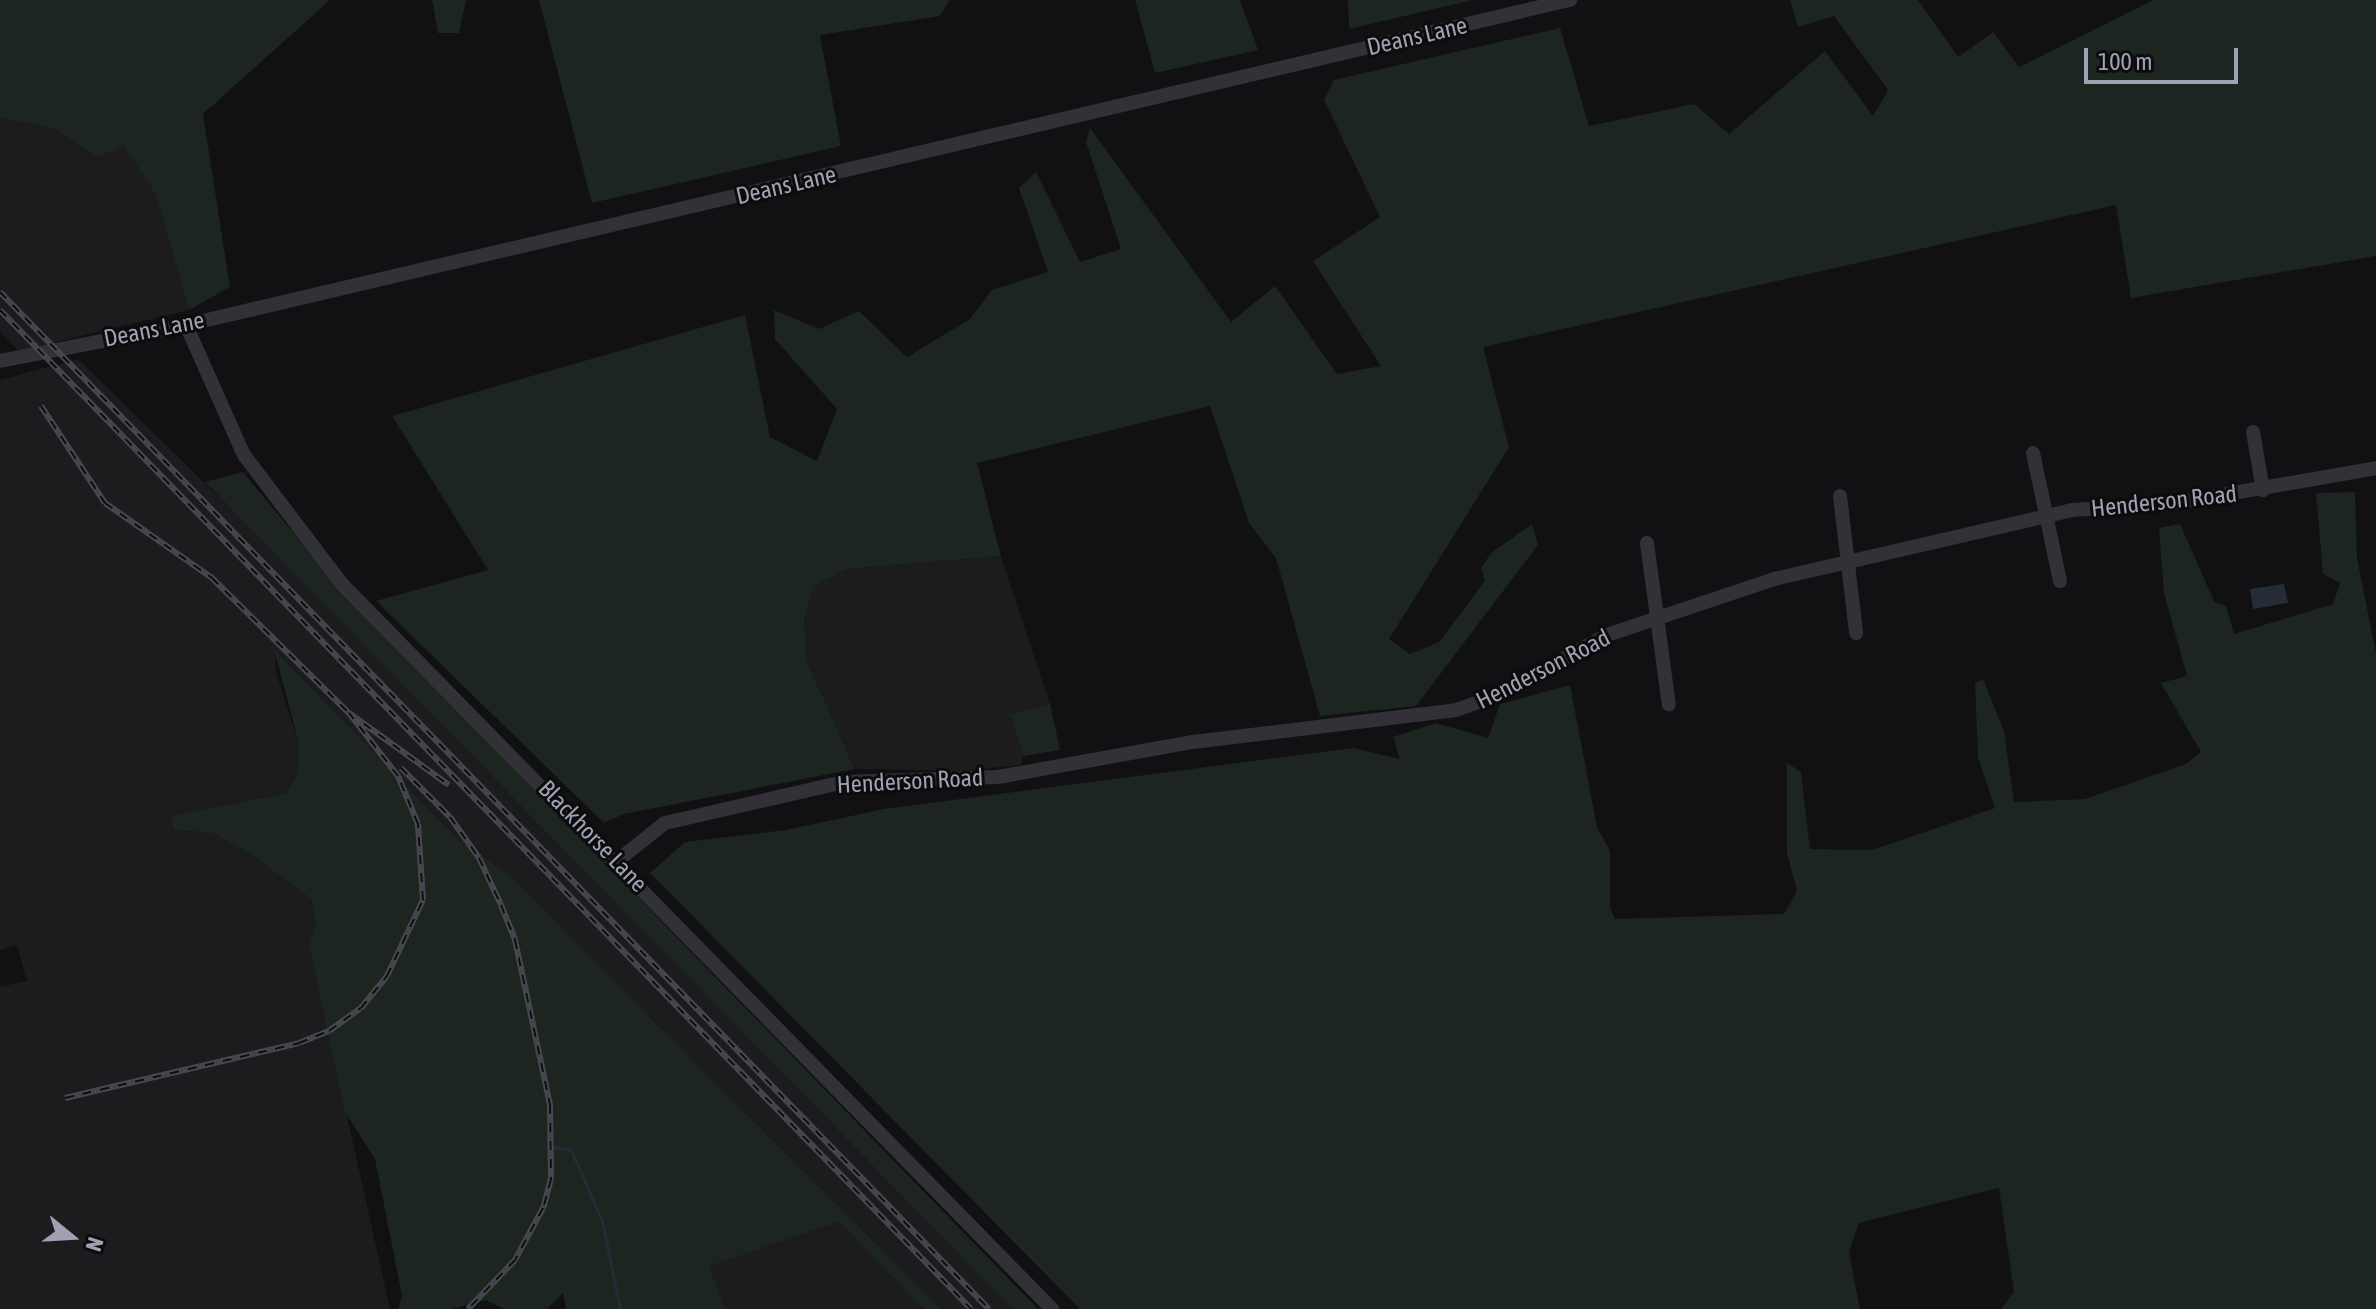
<!DOCTYPE html>
<html>
<head>
<meta charset="utf-8">
<style>
  body { margin:0 }
  #map { position:relative; width:2376px; height:1309px; overflow:hidden; background:#111012; font-family:"Asap Condensed",sans-serif }
  div>[style] { position:absolute }
  .built>* { inset:0; background:#1c1c1f }
  .green>* { inset:0; background:#1c251f }
  .water>* { inset:0; background:#262c37 }
  .stream>* { height:3px; margin:-1.5px; padding:0 1.5px; transform-origin:1.5px; border-radius:1.5px; background:#262c37 }
  .minor>* { height:14px; margin:-7px; padding:0 7px; transform-origin:7px; border-radius:7px; background:#323138 }
  .rail>* { height:6px; margin-top:-3px; transform-origin:0; background:repeating-linear-gradient(90deg,#0c0c0d 0 9px,#484851 0 18px); box-sizing:border-box; border-block:2px solid #484851 }
  span { translate:-50% -50%; white-space:nowrap; text-align:center; line-height:1.15; -webkit-text-stroke:6px #0c0c0d; paint-order:stroke }
  .street-label { font-size:24px; color:#a0a2b4 }
  .north { position:absolute; left:32px; top:1197px; width:80px; height:80px; -webkit-text-stroke:6px #0c0c0d; paint-order:stroke; rotate:108deg; font-size:22px; font-weight:700; line-height:32px; text-align:center; color:#a0a2b4 }
  .north::after { content:''; display:block; margin:auto; width:28px; height:36px; background:#a0a2b4; clip-path:polygon(50% 0,100% 100%,50% 72%,0 100%) }
  .scale { position:absolute; left:2084px; top:48px; width:154px; height:36px; box-sizing:border-box; border:4px solid #a0a2b4; border-top:0; padding-left:10px; font-size:24px; line-height:28px; white-space:nowrap; color:#a0a2b4; -webkit-text-stroke:6px #0c0c0d; paint-order:stroke }
</style>
</head>
<body>
<div id="map">
  <div class="built">
    <div style="clip-path:polygon(0 118px,53px 128px,96px 158px,124px 144px,156px 195px,189px 310px,19px 351px,0 332px)"></div>
    <div style="clip-path:polygon(78px 359px,265px 542px,1014px 1309px,941px 1309px,509px 875px,455px 836px,275px 650px,276px 672px,299px 744px,298px 773px,287px 793px,170px 816px,174px 830px,212px 833px,248px 852px,311px 899px,316px 923px,309px 945px,390px 1309px,0 1309px,0 987px,27px 981px,17px 945px,0 950px,0 380px)"></div>
    <div style="clip-path:polygon(1001px 556px,1050px 703px,1010px 716px,1024px 756px,1020px 765px,962px 771px,855px 769px,807px 662px,804px 620px,814px 586px,847px 569px)"></div>
    <div style="clip-path:polygon(839px 1222px,923px 1309px,725px 1309px,708px 1266px)"></div>
  </div>
  <div class="green">
    <div style="clip-path:polygon(0 0,330px 0,203px 114px,230px 287px,189px 310px,156px 195px,124px 145px,97px 158px,53px 128px,0 118px)"></div>
    <div style="clip-path:polygon(432px 0,466px 0,459px 33px,438px 33px)"></div>
    <div style="clip-path:polygon(539px 0,950px 0,940px 16px,820px 35px,841px 146px,592px 203px)"></div>
    <div style="clip-path:polygon(1135px 0,1240px 0,1258px 50px,1155px 73px)"></div>
    <div style="clip-path:polygon(1348px 0,1473px 0,1349px 29px)"></div>
    <div style="clip-path:polygon(1790px 0,1918px 0,1958px 57px,1993px 32px,2019px 67px,2153px 0,2376px 0,2376px 256px,2131px 298px,2116px 205px,1483px 347px,1509px 447px,1389px 639px,1410px 654px,1439px 642px,1485px 581px,1481px 568px,1491px 553px,1532px 524px,1538px 545px,1416px 706px,1320px 716px,1276px 558px,1249px 523px,1210px 406px,977px 463px,1001px 556px,847px 569px,814px 586px,804px 620px,807px 662px,855px 769px,624px 814px,604px 823px,376px 601px,488px 570px,392px 416px,745px 315px,770px 437px,817px 461px,837px 409px,775px 339px,774px 310px,819px 329px,859px 311px,907px 357px,970px 319px,992px 290px,1048px 272px,1019px 188px,1036px 172px,1080px 262px,1121px 249px,1086px 142px,1090px 128px,1231px 322px,1275px 286px,1337px 374px,1381px 366px,1313px 261px,1380px 217px,1324px 100px,1334px 80px,1560px 28px,1589px 126px,1694px 104px,1729px 134px,1825px 51px,1873px 116px,1888px 90px,1834px 16px,1798px 27px)"></div>
    <div style="clip-path:polygon(243px 472px,349px 600px,1038px 1309px,1013px 1309px,205px 482px)"></div>
    <div style="clip-path:polygon(2355px 492px,2357px 558px,2376px 653px,2376px 1309px,2001px 1309px,2014px 1292px,1999px 1188px,1859px 1223px,1849px 1252px,1860px 1309px,1080px 1309px,650px 873px,685px 842px,786px 830px,884px 809px,1353px 748px,1400px 759px,1393px 737px,1436px 723px,1488px 738px,1500px 704px,1570px 685px,1597px 827px,1610px 851px,1610px 908px,1615px 919px,1784px 914px,1797px 891px,1787px 853px,1787px 763px,1801px 772px,1810px 849px,1872px 850px,1995px 808px,1978px 757px,1975px 683px,1983px 679px,2004px 731px,2014px 802px,2085px 799px,2186px 764px,2201px 752px,2161px 683px,2187px 676px,2164px 593px,2159px 528px,2180px 524px,2214px 601px,2226px 606px,2234px 634px,2333px 604px,2340px 583px,2323px 574px,2316px 493px)"></div>
    <div style="clip-path:polygon(274px 649px,455px 836px,509px 875px,941px 1309px,923px 1309px,839px 1222px,709px 1266px,725px 1309px,566px 1309px,563px 1293px,547px 1309px,504px 1309px,485px 1300px,452px 1309px,398px 1309px,402px 1296px,375px 1159px,345px 1112px,309px 945px,316px 923px,311px 899px,248px 852px,212px 833px,174px 830px,170px 816px,287px 793px,298px 773px,299px 744px)"></div>
    <div style="clip-path:polygon(1050px 703px,1060px 750px,1024px 756px,1010px 715px)"></div>
  </div>
  <div class="water">
    <div style="clip-path:polygon(2284px 584px,2288px 603px,2253px 609px,2250px 589px)"></div>
  </div>
  <div class="stream">
    <div style="left:552px;top:1147px;width:19px;rotate:9deg"></div>
    <div style="left:571px;top:1150px;width:77px;rotate:66.4deg"></div>
    <div style="left:602px;top:1221px;width:90px;rotate:78.4deg"></div>
  </div>
  <div class="minor">
    <div style="left:186px;top:325px;width:142px;rotate:66deg"></div>
    <div style="left:244px;top:455px;width:162px;rotate:52.8deg"></div>
    <div style="left:342px;top:584px;width:1015px;rotate:45.6deg"></div>
    <div style="left:0;top:361px;width:189px;rotate:-11deg"></div>
    <div style="left:186px;top:325px;width:1422px;rotate:-13.22deg"></div>
    <div style="left:2253px;top:432px;width:59px;rotate:80.2deg"></div>
    <div style="left:2033px;top:453px;width:131px;rotate:78.1deg"></div>
    <div style="left:1840px;top:496px;width:138px;rotate:83.3deg"></div>
    <div style="left:1647px;top:543px;width:163px;rotate:82.3deg"></div>
    <div style="left:617px;top:861px;width:61px;rotate:-38.4deg"></div>
    <div style="left:665px;top:823px;width:184px;rotate:-12.9deg"></div>
    <div style="left:844px;top:782px;width:154px;rotate:-1.9deg"></div>
    <div style="left:998px;top:777px;width:198px;rotate:-10.2deg"></div>
    <div style="left:1193px;top:742px;width:265px;rotate:-6.9deg"></div>
    <div style="left:1456px;top:710px;width:46px;rotate:-19.2deg"></div>
    <div style="left:1499px;top:695px;width:124px;rotate:-29.1deg"></div>
    <div style="left:1607px;top:635px;width:176px;rotate:-18.5deg"></div>
    <div style="left:1774px;top:579px;width:307px;rotate:-13deg"></div>
    <div style="left:2073px;top:510px;width:103px;rotate:-3.9deg"></div>
    <div style="left:2176px;top:503px;width:203px;rotate:-9.9deg"></div>
  </div>
  <div class="rail">
    <div style="left:0;top:292px;width:1419px;rotate:45.8deg"></div>
    <div style="left:0;top:310px;width:1393px;rotate:45.81deg"></div>
    <div style="left:41px;top:406px;width:116px;rotate:56.6deg"></div>
    <div style="left:105px;top:503px;width:131px;rotate:35deg"></div>
    <div style="left:212px;top:578px;width:192px;rotate:44.6deg"></div>
    <div style="left:349px;top:713px;width:123px;rotate:35.8deg"></div>
    <div style="left:401px;top:768px;width:69px;rotate:45deg"></div>
    <div style="left:450px;top:817px;width:50px;rotate:54.7deg"></div>
    <div style="left:479px;top:858px;width:52px;rotate:64.9deg"></div>
    <div style="left:501px;top:905px;width:38px;rotate:68deg"></div>
    <div style="left:515px;top:940px;width:169px;rotate:78deg"></div>
    <div style="left:550px;top:1105px;width:74px;rotate:89.2deg"></div>
    <div style="left:551px;top:1179px;width:30px;rotate:105deg"></div>
    <div style="left:543px;top:1208px;width:59px;rotate:118.3deg"></div>
    <div style="left:515px;top:1260px;width:68px;rotate:133.8deg"></div>
    <div style="left:65px;top:1098px;width:240px;rotate:-13.2deg"></div>
    <div style="left:299px;top:1043px;width:32px;rotate:-22deg"></div>
    <div style="left:329px;top:1031px;width:39px;rotate:-36deg"></div>
    <div style="left:361px;top:1008px;width:41px;rotate:-50.9deg"></div>
    <div style="left:387px;top:976px;width:84px;rotate:-64.7deg"></div>
    <div style="left:423px;top:900px;width:76px;rotate:-93.8deg"></div>
    <div style="left:418px;top:824px;width:52px;rotate:-112.6deg"></div>
    <div style="left:398px;top:776px;width:80px;rotate:-127.9deg"></div>
  </div>
  <div class="street-label">
    <span style="left:1417px;top:36px;rotate:-13deg">Deans Lane</span>
    <span style="left:786px;top:185px;rotate:-13deg">Deans Lane</span>
    <span style="left:154px;top:329px;rotate:-11deg">Deans Lane</span>
    <span style="left:2164px;top:501px;rotate:-6deg">Henderson Road</span>
    <span style="left:1543px;top:669px;rotate:-27deg">Henderson Road</span>
    <span style="left:910px;top:781px;rotate:-3deg">Henderson Road</span>
    <span style="left:593px;top:836px;rotate:46deg">Blackhorse Lane</span>
  </div>
  <div class="north">N</div>
  <div class="scale">100 m</div>
</div>
</body>
</html>
